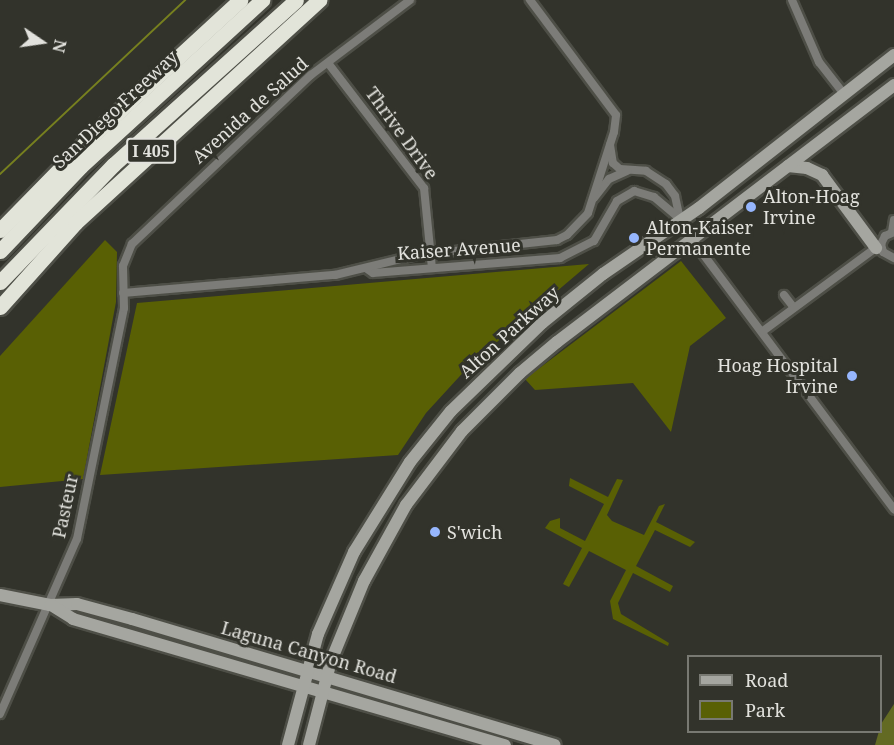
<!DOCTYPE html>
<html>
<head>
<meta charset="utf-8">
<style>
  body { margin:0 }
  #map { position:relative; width:894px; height:745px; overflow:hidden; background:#32332b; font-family:"Noto Serif",serif }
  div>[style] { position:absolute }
  .green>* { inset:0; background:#596004 }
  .forest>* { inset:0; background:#636a23 }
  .stream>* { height:2px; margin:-1px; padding:0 1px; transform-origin:1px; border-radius:1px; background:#77801f }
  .roads { filter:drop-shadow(2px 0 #4e4f47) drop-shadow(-2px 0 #4e4f47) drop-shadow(0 2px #4e4f47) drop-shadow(0 -2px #4e4f47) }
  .street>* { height:8px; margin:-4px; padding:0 4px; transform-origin:4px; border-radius:4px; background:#7c7c78 }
  .secondary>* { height:12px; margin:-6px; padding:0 6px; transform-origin:6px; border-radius:6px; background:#a5a6a0 }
  .highway>* { height:15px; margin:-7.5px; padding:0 7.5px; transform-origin:7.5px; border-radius:7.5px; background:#e2e4d9 }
  .dots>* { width:16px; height:16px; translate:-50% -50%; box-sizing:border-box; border:3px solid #32332b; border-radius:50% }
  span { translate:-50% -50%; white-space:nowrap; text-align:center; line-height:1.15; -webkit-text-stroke:6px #32332b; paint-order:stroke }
  .shield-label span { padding:2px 4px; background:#32332b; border:2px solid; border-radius:4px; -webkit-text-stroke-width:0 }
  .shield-label { font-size:16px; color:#e2e2dd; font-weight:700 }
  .street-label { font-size:18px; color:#e2e2dd }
  .poi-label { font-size:18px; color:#e2e2dd }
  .left { translate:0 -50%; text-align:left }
  .right { translate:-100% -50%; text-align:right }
  .legend { position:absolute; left:687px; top:655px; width:195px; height:78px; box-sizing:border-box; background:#32332b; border:2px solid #787972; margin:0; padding:8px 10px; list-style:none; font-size:18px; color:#e2e2dd }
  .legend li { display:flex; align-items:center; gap:12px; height:30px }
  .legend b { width:30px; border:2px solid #787972 }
  .north { position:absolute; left:12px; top:12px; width:60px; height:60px; -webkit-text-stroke:4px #32332b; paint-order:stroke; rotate:103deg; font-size:16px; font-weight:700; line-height:24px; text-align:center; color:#e2e2dd }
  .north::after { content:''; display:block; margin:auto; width:21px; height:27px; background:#e2e2dd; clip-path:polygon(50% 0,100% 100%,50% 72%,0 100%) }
</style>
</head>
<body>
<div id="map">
  <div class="green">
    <div style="clip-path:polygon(105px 240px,117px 252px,116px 302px,83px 479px,0 487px,0 356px)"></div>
    <div style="clip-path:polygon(681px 261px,726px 318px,690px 346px,671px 432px,633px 383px,535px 390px,525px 379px)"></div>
    <div style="clip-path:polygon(589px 264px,470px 365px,426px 413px,398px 455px,100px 475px,137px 303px)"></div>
    <div style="clip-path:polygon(570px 478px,608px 497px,617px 479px,623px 480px,607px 515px,612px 521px,644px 535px,659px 506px,665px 504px,656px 522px,695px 542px,690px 547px,655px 530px,636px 566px,673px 586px,670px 592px,633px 573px,618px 603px,621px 614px,669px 643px,668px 646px,613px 619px,610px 601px,626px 570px,589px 551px,569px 587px,563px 584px,582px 548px,545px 528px,550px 521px,560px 518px,560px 528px,585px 541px,604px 504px,569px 486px)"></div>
  </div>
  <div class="forest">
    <div style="clip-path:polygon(894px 704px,894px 745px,875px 745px,881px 724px)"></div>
  </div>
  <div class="stream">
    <div style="left:0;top:174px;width:254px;rotate:-43.2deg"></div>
  </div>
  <div class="roads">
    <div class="street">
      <div style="left:792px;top:0;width:68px;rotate:66.5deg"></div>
      <div style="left:819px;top:62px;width:39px;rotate:52deg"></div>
      <div style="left:328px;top:63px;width:158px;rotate:52.5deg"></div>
      <div style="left:424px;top:188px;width:80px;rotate:84.3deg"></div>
      <div style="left:610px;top:145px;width:18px;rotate:81deg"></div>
      <div style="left:613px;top:163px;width:9px;rotate:41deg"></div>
      <div style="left:620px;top:169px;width:26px;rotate:4deg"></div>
      <div style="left:646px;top:171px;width:24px;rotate:33deg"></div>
      <div style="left:666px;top:184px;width:15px;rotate:53deg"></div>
      <div style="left:675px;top:196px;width:25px;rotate:78deg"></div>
      <div style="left:680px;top:220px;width:36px;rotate:56deg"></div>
      <div style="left:700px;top:250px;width:324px;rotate:53.2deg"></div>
      <div style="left:594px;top:198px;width:24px;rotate:-52deg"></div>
      <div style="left:609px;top:179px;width:20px;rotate:-24deg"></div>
      <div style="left:892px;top:232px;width:12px;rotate:-81deg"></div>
      <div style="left:894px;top:232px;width:10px;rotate:156deg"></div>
      <div style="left:885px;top:236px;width:9px;rotate:117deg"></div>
      <div style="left:881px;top:244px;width:8px;rotate:76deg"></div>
      <div style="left:883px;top:252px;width:13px;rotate:29deg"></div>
      <div style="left:367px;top:269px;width:7px;rotate:34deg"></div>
      <div style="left:373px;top:273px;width:188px;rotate:-4.6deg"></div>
      <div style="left:560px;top:258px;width:38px;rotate:-27deg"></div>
      <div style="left:594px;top:241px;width:46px;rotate:-60.1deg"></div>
      <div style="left:617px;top:201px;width:20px;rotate:-30deg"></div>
      <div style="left:634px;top:191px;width:21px;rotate:17deg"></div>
      <div style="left:654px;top:197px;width:34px;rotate:40deg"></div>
      <div style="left:123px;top:293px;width:213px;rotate:-4.9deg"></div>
      <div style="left:335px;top:275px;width:84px;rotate:-13.7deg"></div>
      <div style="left:417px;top:255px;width:141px;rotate:-6.1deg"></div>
      <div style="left:557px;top:240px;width:11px;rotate:-27deg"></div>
      <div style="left:567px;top:235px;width:30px;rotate:-46deg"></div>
      <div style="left:588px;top:213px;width:85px;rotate:-72.2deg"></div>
      <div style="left:614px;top:132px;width:17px;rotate:-83deg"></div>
      <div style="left:616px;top:115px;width:144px;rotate:-126.8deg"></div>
      <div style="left:784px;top:295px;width:16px;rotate:52deg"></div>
      <div style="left:763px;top:331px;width:147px;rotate:-36.4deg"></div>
      <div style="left:0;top:714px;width:191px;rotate:-66.3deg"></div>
      <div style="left:77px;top:539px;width:236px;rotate:-78.5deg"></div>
      <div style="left:124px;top:308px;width:42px;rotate:-91.4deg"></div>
      <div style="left:123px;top:266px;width:24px;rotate:-68deg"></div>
      <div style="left:132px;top:244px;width:246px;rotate:-43.4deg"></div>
      <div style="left:311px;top:75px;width:124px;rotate:-37.1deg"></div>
    </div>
    <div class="secondary">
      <div style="left:788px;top:166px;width:19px;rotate:6deg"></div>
      <div style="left:807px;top:168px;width:17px;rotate:25deg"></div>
      <div style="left:822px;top:175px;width:91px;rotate:53.5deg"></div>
      <div style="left:0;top:595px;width:51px;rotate:11.3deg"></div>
      <div style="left:50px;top:605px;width:27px;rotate:-2deg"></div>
      <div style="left:77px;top:604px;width:57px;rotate:15.3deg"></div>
      <div style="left:132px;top:619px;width:441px;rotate:16.6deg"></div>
      <div style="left:51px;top:605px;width:26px;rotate:32deg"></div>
      <div style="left:73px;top:619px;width:450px;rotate:16.3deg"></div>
      <div style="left:288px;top:745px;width:115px;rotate:-74.9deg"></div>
      <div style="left:318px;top:634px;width:90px;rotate:-66.3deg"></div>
      <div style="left:354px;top:552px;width:106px;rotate:-58.1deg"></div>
      <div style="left:410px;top:462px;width:65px;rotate:-51.2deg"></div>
      <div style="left:451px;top:411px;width:127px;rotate:-44deg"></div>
      <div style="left:542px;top:323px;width:78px;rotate:-38.8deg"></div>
      <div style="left:603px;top:274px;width:116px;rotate:-34.5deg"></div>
      <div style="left:699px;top:208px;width:248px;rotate:-38.1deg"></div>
      <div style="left:309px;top:745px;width:87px;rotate:-75.3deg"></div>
      <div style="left:331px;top:661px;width:87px;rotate:-67.6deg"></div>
      <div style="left:364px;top:581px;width:87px;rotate:-61.1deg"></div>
      <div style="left:406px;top:505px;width:93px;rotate:-52.9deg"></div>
      <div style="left:462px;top:431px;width:82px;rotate:-45deg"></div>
      <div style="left:520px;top:373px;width:48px;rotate:-40deg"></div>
      <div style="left:557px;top:342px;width:424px;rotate:-37.3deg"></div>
    </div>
    <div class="highway">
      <div style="left:0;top:230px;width:126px;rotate:-45.6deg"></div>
      <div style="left:88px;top:140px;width:207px;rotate:-42.6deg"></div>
      <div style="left:0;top:251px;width:117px;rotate:-46.4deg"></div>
      <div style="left:81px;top:166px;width:246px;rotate:-42.5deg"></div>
      <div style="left:0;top:282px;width:163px;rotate:-46deg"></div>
      <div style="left:113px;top:165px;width:246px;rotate:-42deg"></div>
      <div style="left:0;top:307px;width:113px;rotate:-48.2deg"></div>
      <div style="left:75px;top:223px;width:331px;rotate:-42.4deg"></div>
    </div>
  </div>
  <div class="dots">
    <div style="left:751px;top:207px;background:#96b6fd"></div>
    <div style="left:634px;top:238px;background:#96b6fd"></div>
    <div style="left:852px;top:376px;background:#96b6fd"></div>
    <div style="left:435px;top:532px;background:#96b6fd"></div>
  </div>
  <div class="shield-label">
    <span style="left:151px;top:151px">I 405</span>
  </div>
  <div class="street-label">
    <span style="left:115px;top:109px;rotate:-43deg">San Diego Freeway</span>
    <span style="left:250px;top:110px;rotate:-42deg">Avenida de Salud</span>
    <span style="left:402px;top:133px;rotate:54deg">Thrive Drive</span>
    <span style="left:459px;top:249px;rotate:-4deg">Kaiser Avenue</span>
    <span style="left:509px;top:332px;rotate:-42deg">Alton Parkway</span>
    <span style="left:65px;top:506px;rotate:-78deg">Pasteur</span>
    <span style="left:309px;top:652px;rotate:16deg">Laguna Canyon Road</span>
  </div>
  <div class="poi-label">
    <span class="left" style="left:763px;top:207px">Alton-Hoag<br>Irvine</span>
    <span class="left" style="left:646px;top:238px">Alton-Kaiser<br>Permanente</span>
    <span class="right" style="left:838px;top:376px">Hoag Hospital<br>Irvine</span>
    <span class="left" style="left:447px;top:532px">S'wich</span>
  </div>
  <ul class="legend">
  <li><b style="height:8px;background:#a5a6a0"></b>Road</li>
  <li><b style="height:16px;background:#596004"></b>Park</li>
  </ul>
  <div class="north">N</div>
</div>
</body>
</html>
